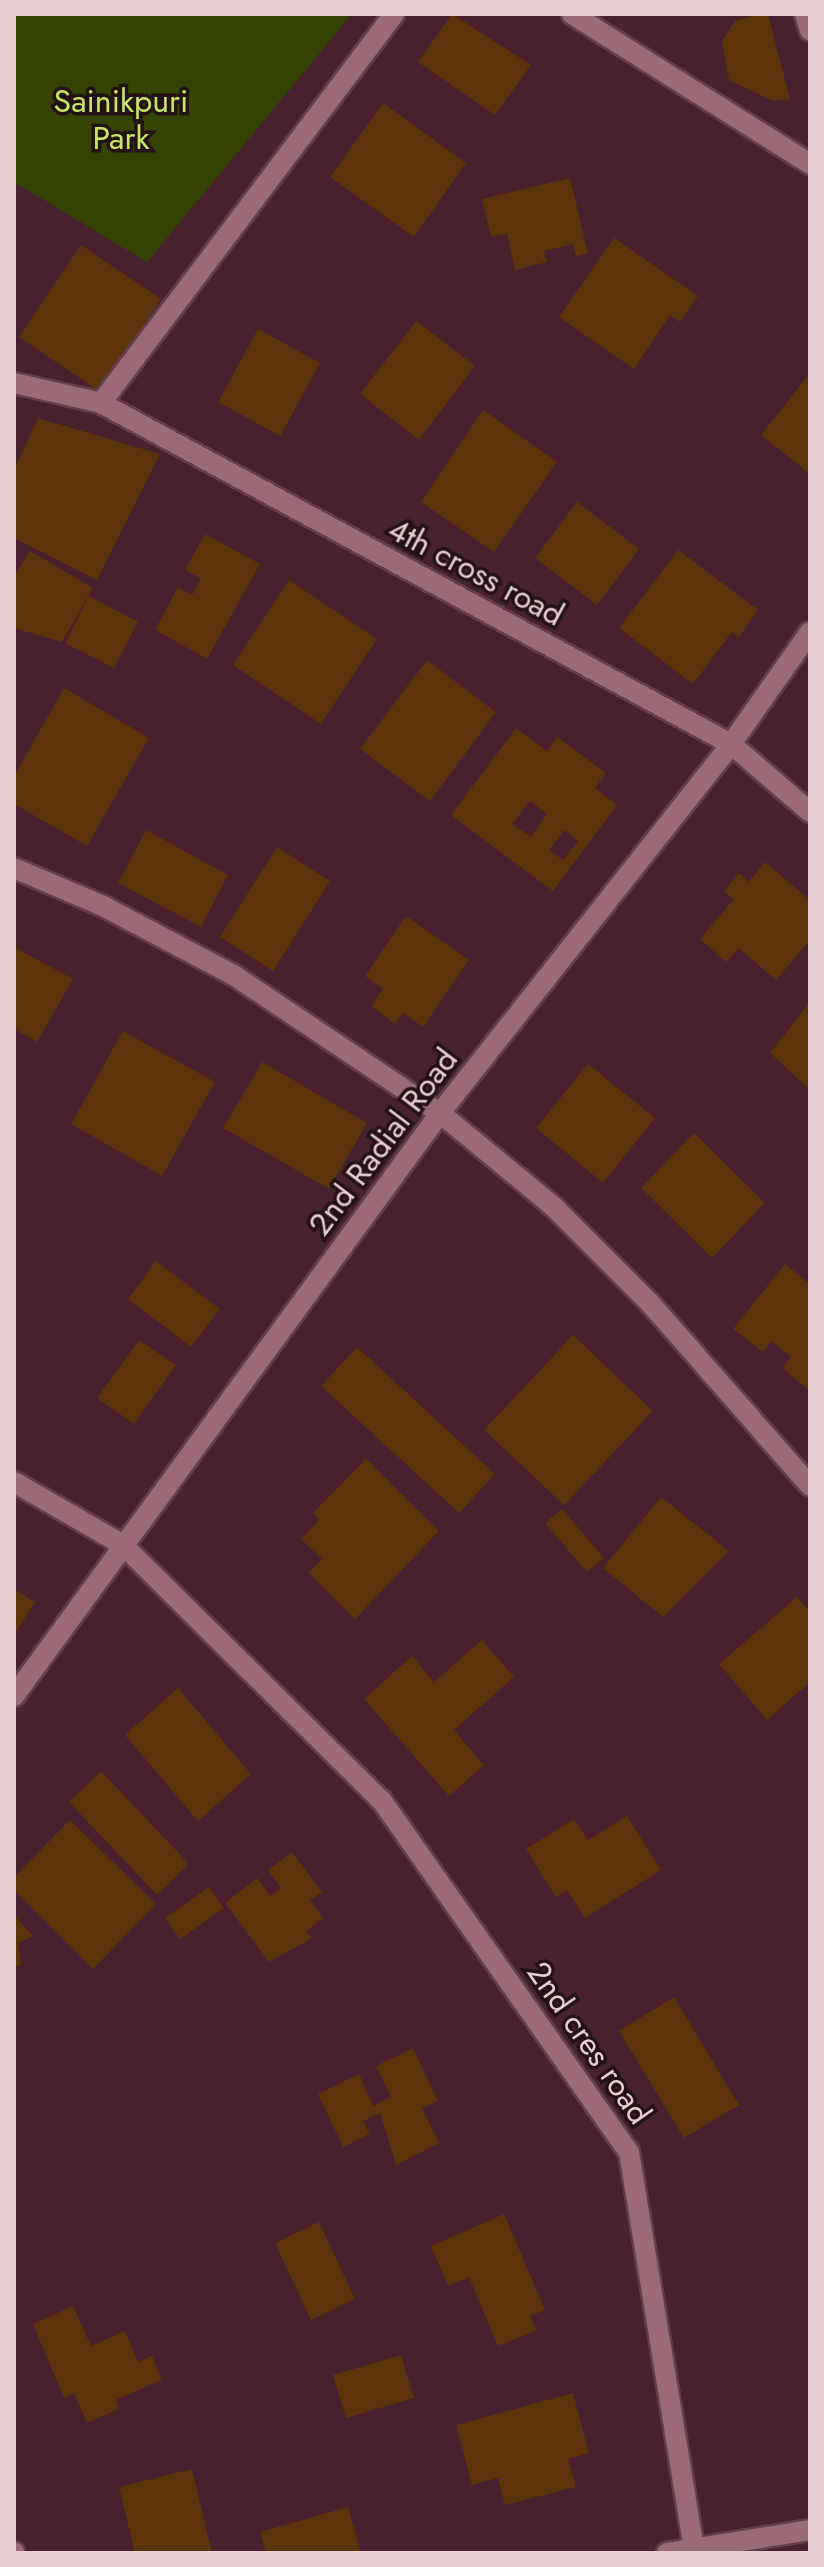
<!DOCTYPE html>
<html>
<head>
<meta charset="utf-8">
<style>
  body { margin:0 }
  #map { position:relative; width:824px; height:2567px; overflow:hidden; background:#4a212e; font-family:Jost,sans-serif }
  div>[style] { position:absolute }
  .green>* { inset:0; background:#364402 }
  .building>* { inset:0; background:#5c350a }
  .roads { filter:drop-shadow(2px 0 #623f4b) drop-shadow(-2px 0 #623f4b) drop-shadow(0 2px #623f4b) drop-shadow(0 -2px #623f4b) }
  .minor>* { height:20px; margin:-10px; padding:0 10px; transform-origin:10px; border-radius:10px; background:#9a6a77 }
  .tertiary>* { height:20px; margin:-10px; padding:0 10px; transform-origin:10px; border-radius:10px; background:#9a6a77 }
  span { translate:-50% -50%; white-space:nowrap; text-align:center; line-height:1.15; -webkit-text-stroke:7px #241217; paint-order:stroke }
  .park-label { font-size:32px; color:#c7e867 }
  .street-label { font-size:32px; color:#e8cdd3 }
  .frame { position:absolute; inset:0; border:16px solid #e8cdd3; pointer-events:none }
</style>
</head>
<body>
<div id="map">
  <div class="green">
    <div style="clip-path:polygon(14px 14px,352px 14px,147px 262px,14px 182px)"></div>
  </div>
  <div class="building">
    <div style="clip-path:polygon(452px 14px,531px 65px,495px 115px,418px 62px)"></div>
    <div style="clip-path:polygon(760px 14px,768px 14px,790px 99px,773px 101px,729px 80px,722px 41px,735px 21px)"></div>
    <div style="clip-path:polygon(383px 103px,466px 163px,414px 237px,330px 177px)"></div>
    <div style="clip-path:polygon(570px 178px,588px 253px,576px 256px,573px 244px,544px 251px,547px 262px,515px 270px,507px 234px,491px 237px,482px 199px)"></div>
    <div style="clip-path:polygon(614px 238px,698px 296px,680px 322px,670px 315px,634px 369px,559px 317px)"></div>
    <div style="clip-path:polygon(81px 245px,161px 299px,99px 391px,19px 337px)"></div>
    <div style="clip-path:polygon(416px 321px,475px 366px,419px 440px,360px 394px)"></div>
    <div style="clip-path:polygon(258px 329px,320px 363px,280px 436px,218px 402px)"></div>
    <div style="clip-path:polygon(810px 373px,810px 474px,761px 435px)"></div>
    <div style="clip-path:polygon(483px 410px,557px 462px,494px 552px,421px 502px)"></div>
    <div style="clip-path:polygon(38px 418px,160px 454px,97px 580px,14px 538px,14px 470px)"></div>
    <div style="clip-path:polygon(577px 502px,639px 549px,597px 605px,535px 558px)"></div>
    <div style="clip-path:polygon(205px 534px,260px 564px,207px 659px,155px 630px,178px 587px,192px 595px,201px 579px,185px 570px)"></div>
    <div style="clip-path:polygon(678px 550px,758px 610px,739px 637px,732px 632px,693px 684px,619px 628px)"></div>
    <div style="clip-path:polygon(30px 551px,93px 588px,62px 642px,14px 628px,14px 576px)"></div>
    <div style="clip-path:polygon(289px 580px,377px 639px,321px 724px,233px 665px)"></div>
    <div style="clip-path:polygon(89px 596px,138px 622px,114px 668px,65px 643px)"></div>
    <div style="clip-path:polygon(427px 660px,496px 712px,430px 801px,360px 749px)"></div>
    <div style="clip-path:polygon(64px 688px,149px 738px,87px 846px,14px 804px,14px 776px)"></div>
    <div style="clip-path:polygon(evenodd,516px 728px,547px 751px,557px 737px,606px 773px,595px 788px,617px 805px,553px 891px,451px 815px,516px 728px,530px 801px,547px 814px,531px 837px,512px 824px,530px 801px,516px 728px,565px 830px,578px 841px,563px 860px,549px 850px,565px 830px)"></div>
    <div style="clip-path:polygon(146px 830px,228px 875px,201px 927px,118px 883px)"></div>
    <div style="clip-path:polygon(277px 847px,330px 881px,273px 971px,220px 937px)"></div>
    <div style="clip-path:polygon(765px 862px,810px 900px,810px 940px,776px 980px,739px 948px,726px 962px,700px 939px,734px 899px,724px 891px,739px 873px,749px 882px)"></div>
    <div style="clip-path:polygon(406px 916px,469px 960px,423px 1027px,403px 1013px,395px 1024px,371px 1006px,383px 989px,365px 976px)"></div>
    <div style="clip-path:polygon(14px 947px,73px 979px,37px 1042px,14px 1029px)"></div>
    <div style="clip-path:polygon(810px 1002px,810px 1090px,770px 1053px)"></div>
    <div style="clip-path:polygon(123px 1031px,215px 1082px,162px 1176px,71px 1124px)"></div>
    <div style="clip-path:polygon(262px 1062px,367px 1123px,329px 1189px,223px 1128px)"></div>
    <div style="clip-path:polygon(588px 1064px,655px 1118px,603px 1183px,536px 1128px)"></div>
    <div style="clip-path:polygon(694px 1133px,765px 1203px,712px 1258px,641px 1188px)"></div>
    <div style="clip-path:polygon(156px 1261px,220px 1309px,191px 1347px,128px 1299px)"></div>
    <div style="clip-path:polygon(785px 1264px,810px 1284px,810px 1391px,782px 1368px,791px 1357px,772px 1341px,763px 1352px,733px 1329px)"></div>
    <div style="clip-path:polygon(573px 1335px,653px 1411px,564px 1505px,484px 1430px)"></div>
    <div style="clip-path:polygon(139px 1340px,176px 1365px,134px 1424px,97px 1398px)"></div>
    <div style="clip-path:polygon(357px 1347px,495px 1474px,459px 1513px,321px 1386px)"></div>
    <div style="clip-path:polygon(366px 1459px,439px 1531px,355px 1619px,309px 1573px,322px 1559px,301px 1539px,319px 1520px,313px 1513px)"></div>
    <div style="clip-path:polygon(661px 1497px,729px 1551px,663px 1617px,603px 1568px)"></div>
    <div style="clip-path:polygon(562px 1509px,604px 1558px,587px 1572px,545px 1523px)"></div>
    <div style="clip-path:polygon(14px 1589px,35px 1602px,14px 1635px)"></div>
    <div style="clip-path:polygon(797px 1597px,810px 1612px,810px 1682px,767px 1720px,719px 1664px)"></div>
    <div style="clip-path:polygon(482px 1640px,514px 1677px,454px 1730px,484px 1765px,449px 1796px,364px 1699px,412px 1656px,434px 1682px)"></div>
    <div style="clip-path:polygon(178px 1688px,251px 1774px,198px 1821px,125px 1735px)"></div>
    <div style="clip-path:polygon(101px 1771px,189px 1864px,157px 1895px,69px 1802px)"></div>
    <div style="clip-path:polygon(627px 1816px,661px 1870px,585px 1918px,567px 1890px,556px 1897px,526px 1849px,574px 1819px,588px 1840px)"></div>
    <div style="clip-path:polygon(70px 1820px,156px 1904px,93px 1969px,14px 1890px,14px 1877px)"></div>
    <div style="clip-path:polygon(292px 1852px,322px 1892px,310px 1900px,323px 1918px,306px 1931px,312px 1938px,269px 1962px,225px 1903px,257px 1878px,270px 1896px,281px 1888px,268px 1870px)"></div>
    <div style="clip-path:polygon(209px 1887px,224px 1908px,180px 1939px,165px 1918px)"></div>
    <div style="clip-path:polygon(14px 1915px,33px 1936px,18px 1943px,21px 1965px,14px 1966px)"></div>
    <div style="clip-path:polygon(674px 1997px,739px 2105px,684px 2138px,619px 2031px)"></div>
    <div style="clip-path:polygon(413px 2048px,438px 2101px,422px 2108px,439px 2143px,396px 2165px,380px 2113px,363px 2121px,370px 2134px,343px 2147px,318px 2094px,359px 2074px,373px 2106px,391px 2097px,376px 2066px)"></div>
    <div style="clip-path:polygon(504px 2214px,545px 2310px,530px 2316px,537px 2330px,498px 2346px,469px 2277px,448px 2286px,431px 2246px)"></div>
    <div style="clip-path:polygon(319px 2222px,355px 2299px,311px 2320px,275px 2243px)"></div>
    <div style="clip-path:polygon(73px 2306px,91px 2346px,125px 2331px,138px 2362px,152px 2356px,162px 2380px,116px 2400px,119px 2409px,87px 2423px,74px 2393px,64px 2398px,33px 2324px)"></div>
    <div style="clip-path:polygon(401px 2355px,414px 2398px,346px 2418px,333px 2375px)"></div>
    <div style="clip-path:polygon(573px 2393px,589px 2453px,568px 2459px,576px 2487px,505px 2505px,498px 2478px,472px 2485px,456px 2425px)"></div>
    <div style="clip-path:polygon(192px 2469px,212px 2553px,135px 2553px,119px 2487px)"></div>
    <div style="clip-path:polygon(348px 2507px,361px 2553px,266px 2553px,260px 2532px)"></div>
  </div>
  <div class="roads">
    <div class="minor">
      <div style="left:572px;top:14px;width:281px;rotate:32.2deg"></div>
      <div style="left:14px;top:383px;width:89px;rotate:12.9deg"></div>
      <div style="left:101px;top:403px;width:716px;rotate:28.43deg"></div>
      <div style="left:731px;top:744px;width:104px;rotate:40.7deg"></div>
      <div style="left:101px;top:403px;width:487px;rotate:-53deg"></div>
      <div style="left:14px;top:868px;width:97px;rotate:23.1deg"></div>
      <div style="left:103px;top:906px;width:149px;rotate:27.9deg"></div>
      <div style="left:235px;top:976px;width:247px;rotate:33.8deg"></div>
      <div style="left:440px;top:1113px;width:148px;rotate:39.5deg"></div>
      <div style="left:554px;top:1207px;width:136px;rotate:45deg"></div>
      <div style="left:650px;top:1303px;width:243px;rotate:48.8deg"></div>
      <div style="left:14px;top:1482px;width:126px;rotate:30deg"></div>
      <div style="left:123px;top:1545px;width:364px;rotate:44.7deg"></div>
      <div style="left:382px;top:1801px;width:429px;rotate:54.9deg"></div>
      <div style="left:629px;top:2152px;width:406px;rotate:80.7deg"></div>
      <div style="left:14px;top:1696px;width:722px;rotate:-53.84deg"></div>
      <div style="left:440px;top:1113px;width:470px;rotate:-51.7deg"></div>
      <div style="left:731px;top:744px;width:137px;rotate:-54.8deg"></div>
      <div style="left:14px;top:2552px;width:1px;rotate:90deg"></div>
      <div style="left:667px;top:2553px;width:145px;rotate:-9.1deg"></div>
    </div>
    <div class="tertiary">
      <div style="left:805px;top:14px;width:17px;rotate:73deg"></div>
    </div>
  </div>
  <div class="park-label">
    <span style="left:121px;top:120px">Sainikpuri<br>Park</span>
  </div>
  <div class="street-label">
    <span style="left:476px;top:572px;rotate:28deg">4th cross road</span>
    <span style="left:383px;top:1142px;rotate:-53deg">2nd Radial Road</span>
    <span style="left:589px;top:2043px;rotate:55deg">2nd cres road</span>
  </div>
  <div class="frame"></div>
</div>
</body>
</html>
